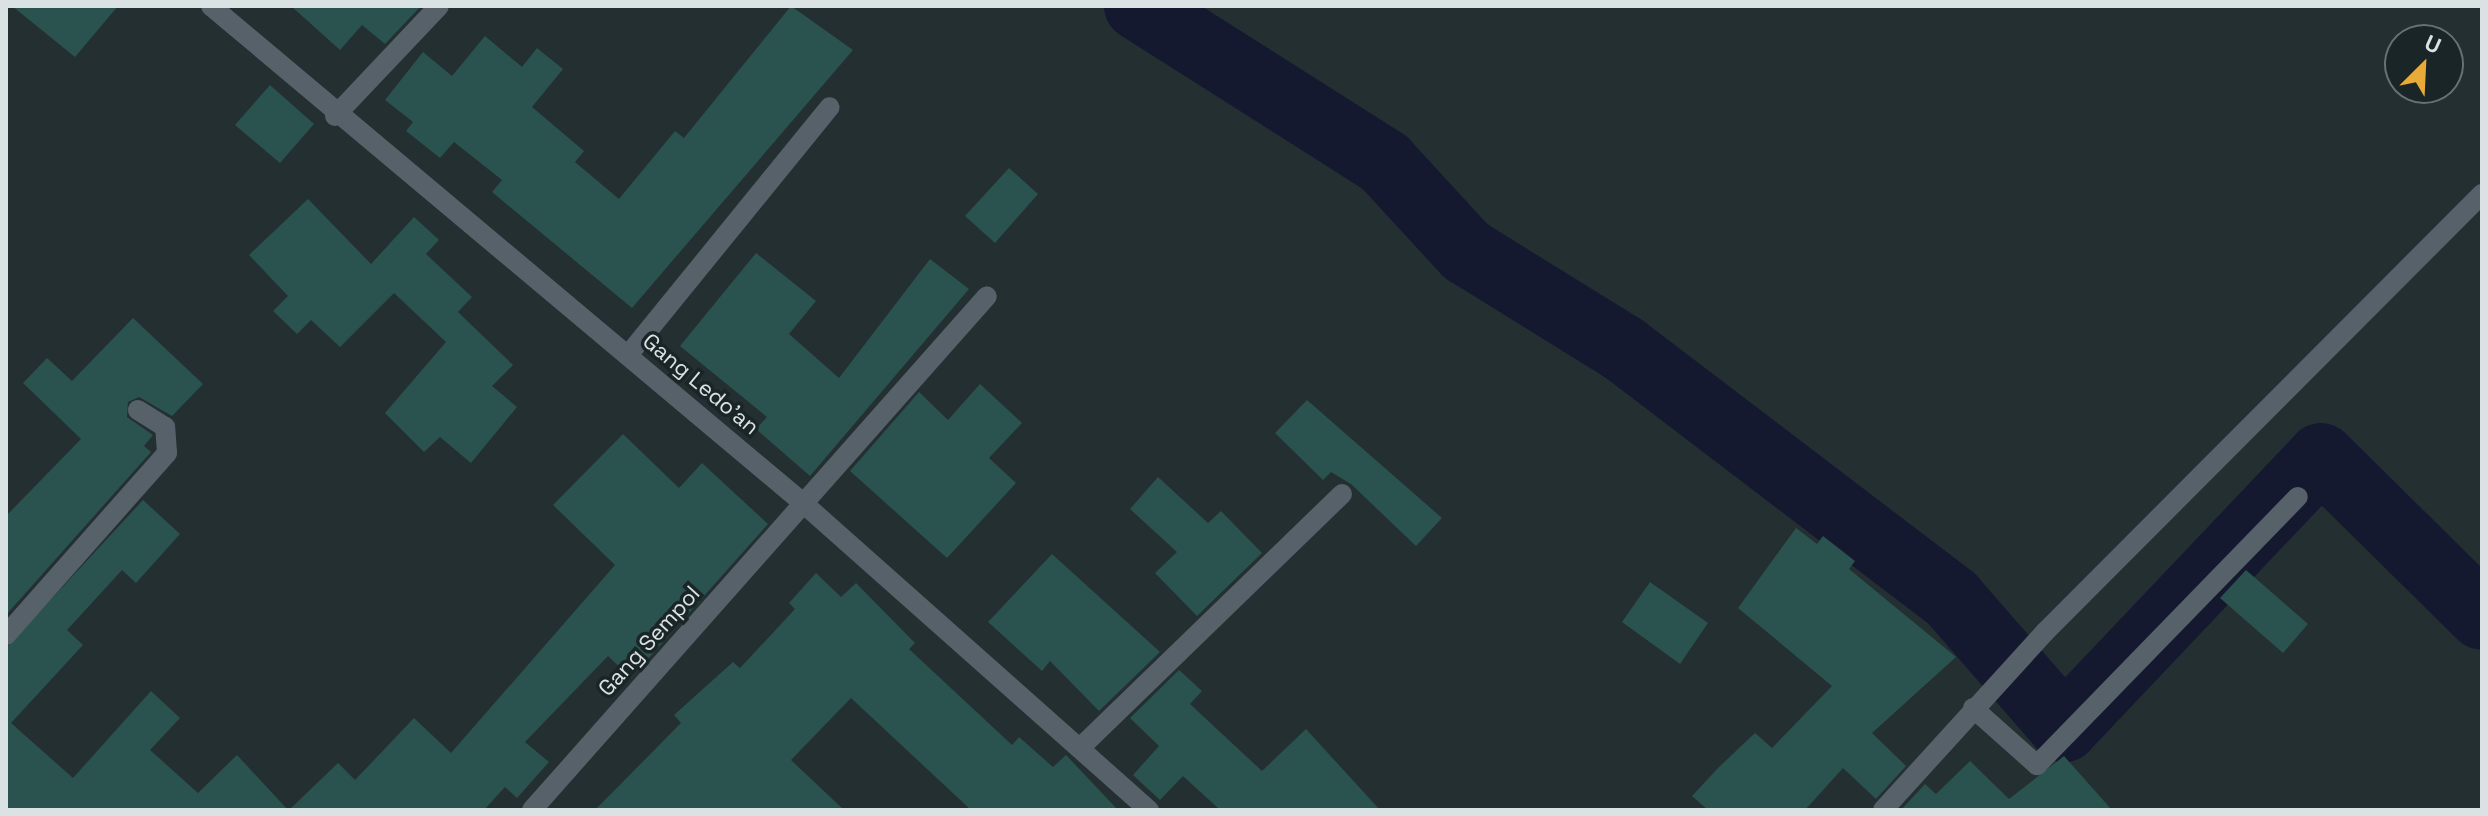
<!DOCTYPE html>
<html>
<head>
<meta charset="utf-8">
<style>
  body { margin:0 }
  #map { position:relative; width:2488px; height:816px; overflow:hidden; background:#242f32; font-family:"Space Grotesk",sans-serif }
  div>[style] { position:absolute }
  .river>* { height:68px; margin:-34px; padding:0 34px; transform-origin:34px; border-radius:34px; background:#141930 }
  .building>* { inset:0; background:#2a524f }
  .minor>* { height:20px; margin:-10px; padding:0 10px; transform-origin:10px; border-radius:10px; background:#56616a }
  span { translate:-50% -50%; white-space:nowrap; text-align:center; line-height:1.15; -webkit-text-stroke:7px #1a2528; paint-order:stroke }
  .street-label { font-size:22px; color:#dbe2e4 }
  .frame { position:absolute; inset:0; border:8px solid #dbe2e4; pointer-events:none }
  .north { position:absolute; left:2384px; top:24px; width:80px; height:80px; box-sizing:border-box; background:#1a2528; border:2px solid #677173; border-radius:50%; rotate:24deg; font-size:22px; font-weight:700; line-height:32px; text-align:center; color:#dbe2e4 }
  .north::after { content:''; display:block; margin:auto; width:28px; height:36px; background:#e9ab38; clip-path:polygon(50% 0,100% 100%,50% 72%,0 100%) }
</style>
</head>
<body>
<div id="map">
  <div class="river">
    <div style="left:1138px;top:6px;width:293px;rotate:32.4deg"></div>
    <div style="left:1385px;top:163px;width:120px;rotate:47.4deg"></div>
    <div style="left:1466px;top:251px;width:186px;rotate:31.8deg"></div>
    <div style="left:1624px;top:349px;width:412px;rotate:37.3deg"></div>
    <div style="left:1952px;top:599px;width:171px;rotate:49deg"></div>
    <div style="left:2064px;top:728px;width:373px;rotate:-46.5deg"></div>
    <div style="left:2321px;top:457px;width:226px;rotate:44.6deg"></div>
  </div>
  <div class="building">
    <div style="clip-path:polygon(12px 6px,118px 6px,75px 57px)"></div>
    <div style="clip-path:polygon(291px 6px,421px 6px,385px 44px,362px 25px,340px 50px)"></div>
    <div style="clip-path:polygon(791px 6px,853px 50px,632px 308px,492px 192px,502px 180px,454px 142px,440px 158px,406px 131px,413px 122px,385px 100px,423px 52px,452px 76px,485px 36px,522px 67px,537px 48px,563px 69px,532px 107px,584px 151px,575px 162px,619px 199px,675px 131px,684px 138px)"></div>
    <div style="clip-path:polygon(270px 85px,314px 124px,280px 163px,235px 125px)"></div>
    <div style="clip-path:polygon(1009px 168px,1038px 194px,995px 243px,965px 216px)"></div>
    <div style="clip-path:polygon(308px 199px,371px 264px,414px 217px,439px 240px,426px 254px,472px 297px,458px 312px,513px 365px,492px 386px,517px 407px,471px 463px,440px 437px,424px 452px,385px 413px,446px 342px,394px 293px,340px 347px,311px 320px,297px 334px,273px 311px,288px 296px,249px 255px)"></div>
    <div style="clip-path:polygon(756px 253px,816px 301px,789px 334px,839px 378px,930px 259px,969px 289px,810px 476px,756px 429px,767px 417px,680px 346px)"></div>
    <div style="clip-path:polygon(133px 318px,203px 384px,172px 416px,139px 397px,128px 402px,127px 417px,153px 435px,144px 446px,151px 452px,6px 615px,6px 516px,81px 439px,23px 383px,47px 358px,72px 381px)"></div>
    <div style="clip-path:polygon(980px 384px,1022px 423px,989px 458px,1016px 483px,947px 558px,850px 471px,919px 392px,948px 420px)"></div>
    <div style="clip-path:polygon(1307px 400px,1442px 518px,1416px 546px,1351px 484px,1331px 472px,1323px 480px,1275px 433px)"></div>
    <div style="clip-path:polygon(623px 434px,679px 488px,702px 463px,768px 524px,631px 678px,608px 656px,525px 742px,549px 762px,517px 798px,505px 787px,484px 810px,289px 810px,338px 763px,355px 780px,414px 718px,451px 753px,615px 565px,553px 505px)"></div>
    <div style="clip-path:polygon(1158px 477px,1208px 523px,1221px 511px,1262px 553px,1197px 616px,1155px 573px,1177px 552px,1130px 509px)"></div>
    <div style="clip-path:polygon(143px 500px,180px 534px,136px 583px,122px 570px,67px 630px,83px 645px,11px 723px,73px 778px,151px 691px,180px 718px,150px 750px,198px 793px,237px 755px,288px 810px,6px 810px,6px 648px)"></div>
    <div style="clip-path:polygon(1796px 528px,1817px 544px,1823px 536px,1855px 561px,1849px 569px,1956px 657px,1872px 733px,1906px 766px,1876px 799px,1843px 768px,1805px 810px,1708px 810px,1692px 796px,1719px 767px,1755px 733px,1772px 748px,1832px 686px,1738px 608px)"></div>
    <div style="clip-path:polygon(1052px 554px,1160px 652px,1099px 711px,1050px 661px,1042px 671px,988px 622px)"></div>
    <div style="clip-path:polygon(2246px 570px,2308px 624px,2283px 653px,2220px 598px)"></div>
    <div style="clip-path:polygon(816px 573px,841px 597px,856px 583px,915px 643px,909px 649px,1012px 745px,1019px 737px,1053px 767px,1066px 755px,1118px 810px,971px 810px,851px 698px,791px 760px,844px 810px,595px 810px,681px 723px,674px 715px,733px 662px,740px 668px,795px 609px,789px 603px)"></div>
    <div style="clip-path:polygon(1650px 582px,1708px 623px,1680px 664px,1622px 622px)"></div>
    <div style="clip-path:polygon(1179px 670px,1202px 691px,1190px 704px,1262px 771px,1306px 729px,1380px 810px,1220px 810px,1183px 776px,1160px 800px,1133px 775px,1159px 746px,1130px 718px)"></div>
    <div style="clip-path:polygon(2064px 756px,2112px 810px,1901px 810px,1925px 784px,1936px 794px,1970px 761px,2009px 799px)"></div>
  </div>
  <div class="minor">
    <div style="left:211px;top:6px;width:773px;rotate:40.01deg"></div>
    <div style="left:803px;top:503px;width:463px;rotate:41.6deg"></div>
    <div style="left:335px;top:116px;width:151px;rotate:-46.6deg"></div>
    <div style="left:629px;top:354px;width:318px;rotate:-50.9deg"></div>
    <div style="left:6px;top:635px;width:243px;rotate:-48.5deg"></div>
    <div style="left:167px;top:453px;width:26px;rotate:-94deg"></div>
    <div style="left:165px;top:427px;width:32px;rotate:-148deg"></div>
    <div style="left:1973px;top:708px;width:86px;rotate:41.7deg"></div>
    <div style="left:2037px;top:765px;width:374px;rotate:-45.8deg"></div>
    <div style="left:1082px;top:746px;width:362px;rotate:-44.1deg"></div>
    <div style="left:532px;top:810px;width:686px;rotate:-48.48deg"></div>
    <div style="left:1883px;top:810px;width:241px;rotate:-47.7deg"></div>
    <div style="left:2045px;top:632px;width:619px;rotate:-45.07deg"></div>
  </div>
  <div class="street-label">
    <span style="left:701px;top:384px;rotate:40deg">Gang Ledo'an</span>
    <span style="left:649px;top:641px;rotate:-48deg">Gang Sempol</span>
  </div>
  <div class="frame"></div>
  <div class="north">U</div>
</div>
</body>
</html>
